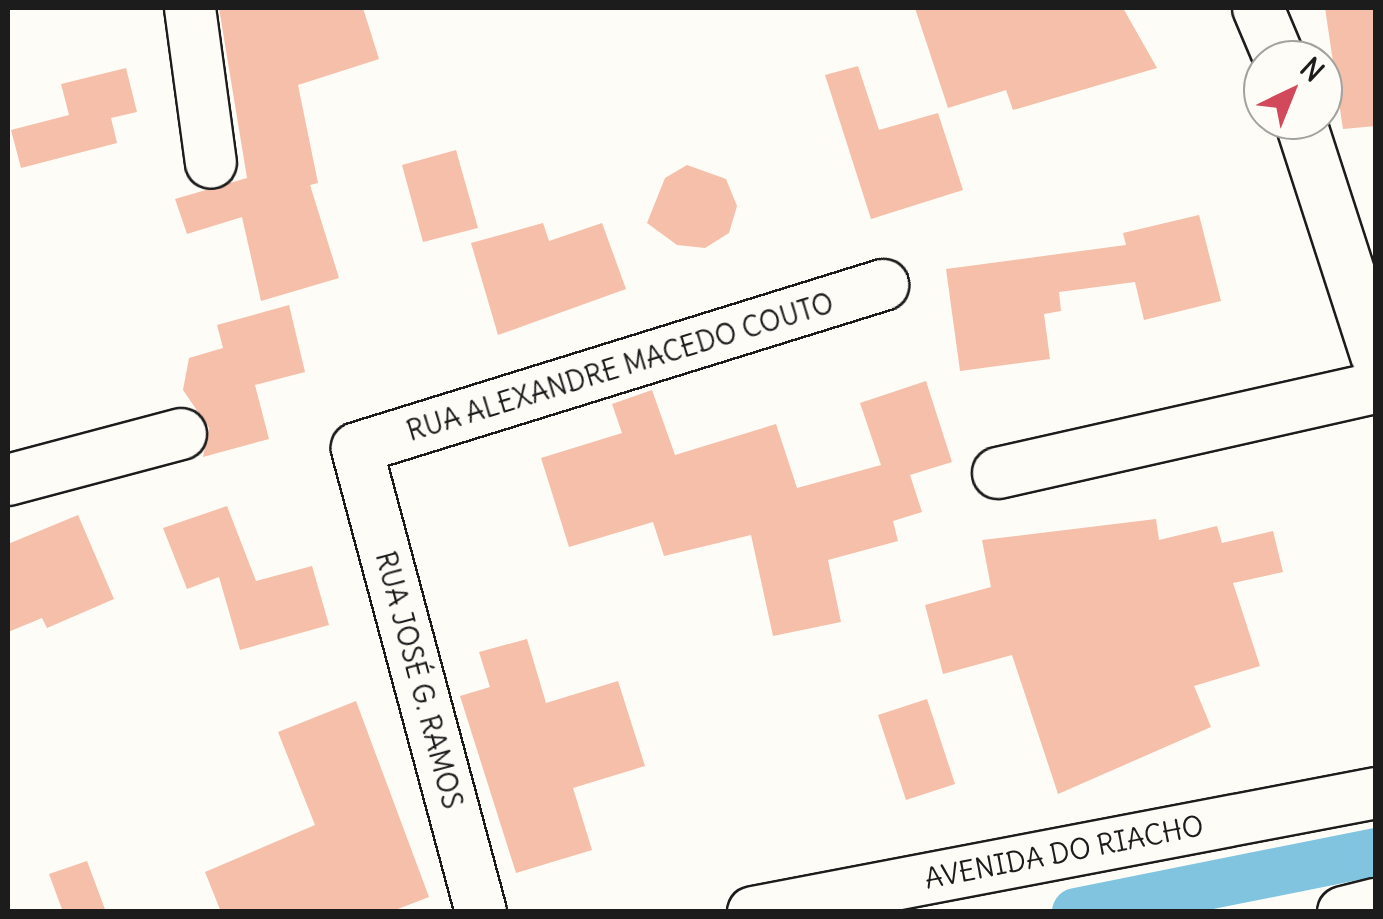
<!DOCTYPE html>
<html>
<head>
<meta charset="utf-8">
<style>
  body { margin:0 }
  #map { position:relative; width:1383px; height:919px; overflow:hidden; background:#fdfcf7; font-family:Delius,sans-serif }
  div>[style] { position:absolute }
  .canal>* { height:48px; margin:-24px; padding:0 24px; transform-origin:24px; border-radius:24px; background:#80c4e0 }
  .building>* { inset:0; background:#f5bfa9 }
  .roads { filter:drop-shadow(2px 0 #1c1c1c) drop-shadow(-2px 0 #1c1c1c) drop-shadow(0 2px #1c1c1c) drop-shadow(0 -2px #1c1c1c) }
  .minor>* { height:50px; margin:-25px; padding:0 25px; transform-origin:25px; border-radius:25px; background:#fdfcf7 }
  span { translate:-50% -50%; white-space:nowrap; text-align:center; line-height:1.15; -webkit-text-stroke:8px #fdfcf7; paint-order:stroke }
  .street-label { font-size:28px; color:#1c1c1c }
  .frame { position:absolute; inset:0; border:10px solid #1c1c1c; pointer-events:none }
  .north { position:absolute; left:1243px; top:40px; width:100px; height:100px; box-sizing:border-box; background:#fdfcf7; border:2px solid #a3a29f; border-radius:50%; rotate:43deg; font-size:28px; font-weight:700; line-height:40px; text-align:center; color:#1c1c1c }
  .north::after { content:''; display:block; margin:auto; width:35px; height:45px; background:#d1495b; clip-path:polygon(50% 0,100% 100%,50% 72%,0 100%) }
</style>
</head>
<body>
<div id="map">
  <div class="canal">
    <div style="left:1076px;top:912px;width:306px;rotate:-11.3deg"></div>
  </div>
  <div class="building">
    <div style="clip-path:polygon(219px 8px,363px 8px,379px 59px,298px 85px,318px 183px,310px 185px,339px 278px,261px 301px,242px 217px,187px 234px,175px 199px,247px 178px)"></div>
    <div style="clip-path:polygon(915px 8px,1123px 8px,1157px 68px,1013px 110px,1006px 90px,948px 108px)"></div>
    <div style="clip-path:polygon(1325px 8px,1376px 8px,1376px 126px,1343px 129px)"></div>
    <div style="clip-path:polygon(858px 66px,879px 130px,938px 113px,963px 190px,871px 219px,825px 75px)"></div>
    <div style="clip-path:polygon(126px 68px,137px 112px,111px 118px,117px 143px,21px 168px,11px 130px,69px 115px,61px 84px)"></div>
    <div style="clip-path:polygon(456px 150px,478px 228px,423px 242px,402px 165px)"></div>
    <div style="clip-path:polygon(687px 165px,726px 179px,737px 206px,729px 233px,705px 248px,677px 245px,647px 223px,665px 178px)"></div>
    <div style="clip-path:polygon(1199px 215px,1221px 301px,1144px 320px,1135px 282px,1059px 292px,1061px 311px,1044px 314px,1050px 359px,960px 371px,946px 269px,1126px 245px,1123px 233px)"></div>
    <div style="clip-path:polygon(543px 223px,549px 241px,602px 223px,626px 289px,498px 335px,471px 243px)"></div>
    <div style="clip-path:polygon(289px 305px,305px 372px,255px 385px,269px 439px,203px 457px,209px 428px,183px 390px,189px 358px,223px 348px,217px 325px)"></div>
    <div style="clip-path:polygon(926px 381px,952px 462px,910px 475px,922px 512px,893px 521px,898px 541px,828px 560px,841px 622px,773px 636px,751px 535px,664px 556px,653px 522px,569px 547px,541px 458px,622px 433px,612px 404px,652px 390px,675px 455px,776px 424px,797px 488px,881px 465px,860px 403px)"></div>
    <div style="clip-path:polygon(227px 506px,256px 581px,312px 566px,329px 625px,240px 650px,219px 577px,187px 589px,163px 528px)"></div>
    <div style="clip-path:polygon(78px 515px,114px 599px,47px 628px,42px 618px,8px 632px,8px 544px)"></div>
    <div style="clip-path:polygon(1156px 519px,1159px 540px,1217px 526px,1222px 543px,1273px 531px,1283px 572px,1233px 583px,1260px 666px,1194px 686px,1211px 727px,1058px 794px,1012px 655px,943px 674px,925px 605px,991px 587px,982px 540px)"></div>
    <div style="clip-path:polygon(527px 639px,546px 703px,618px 681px,645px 766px,573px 788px,592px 850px,516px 873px,460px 696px,490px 687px,479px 652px)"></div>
    <div style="clip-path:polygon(927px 699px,955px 784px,906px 800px,878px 715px)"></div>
    <div style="clip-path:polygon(356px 701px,429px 897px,390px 912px,221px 912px,205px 872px,315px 825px,278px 732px)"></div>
    <div style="clip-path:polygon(87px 861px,106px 912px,63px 912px,49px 874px)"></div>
  </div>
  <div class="roads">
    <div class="minor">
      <div style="left:190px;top:8px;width:156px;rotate:82.3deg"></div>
      <div style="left:1258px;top:8px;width:56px;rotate:67.1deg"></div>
      <div style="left:1300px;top:120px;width:247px;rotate:72.1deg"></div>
      <div style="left:998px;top:473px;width:387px;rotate:-12.7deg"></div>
      <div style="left:8px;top:480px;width:179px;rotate:-14.9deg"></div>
      <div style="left:481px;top:912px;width:480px;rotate:-105deg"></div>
      <div style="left:357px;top:448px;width:551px;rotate:-17.22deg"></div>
      <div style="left:753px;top:912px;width:634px;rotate:-10.81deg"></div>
      <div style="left:1343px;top:912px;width:34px;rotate:-14deg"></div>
    </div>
  </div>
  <div class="street-label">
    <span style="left:620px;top:367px;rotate:-17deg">RUA ALEXANDRE MACEDO COUTO</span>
    <span style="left:419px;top:680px;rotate:75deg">RUA JOSÉ G. RAMOS</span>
    <span style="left:1064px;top:852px;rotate:-11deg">AVENIDA DO RIACHO</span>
  </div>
  <div class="frame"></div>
  <div class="north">N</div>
</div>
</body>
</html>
